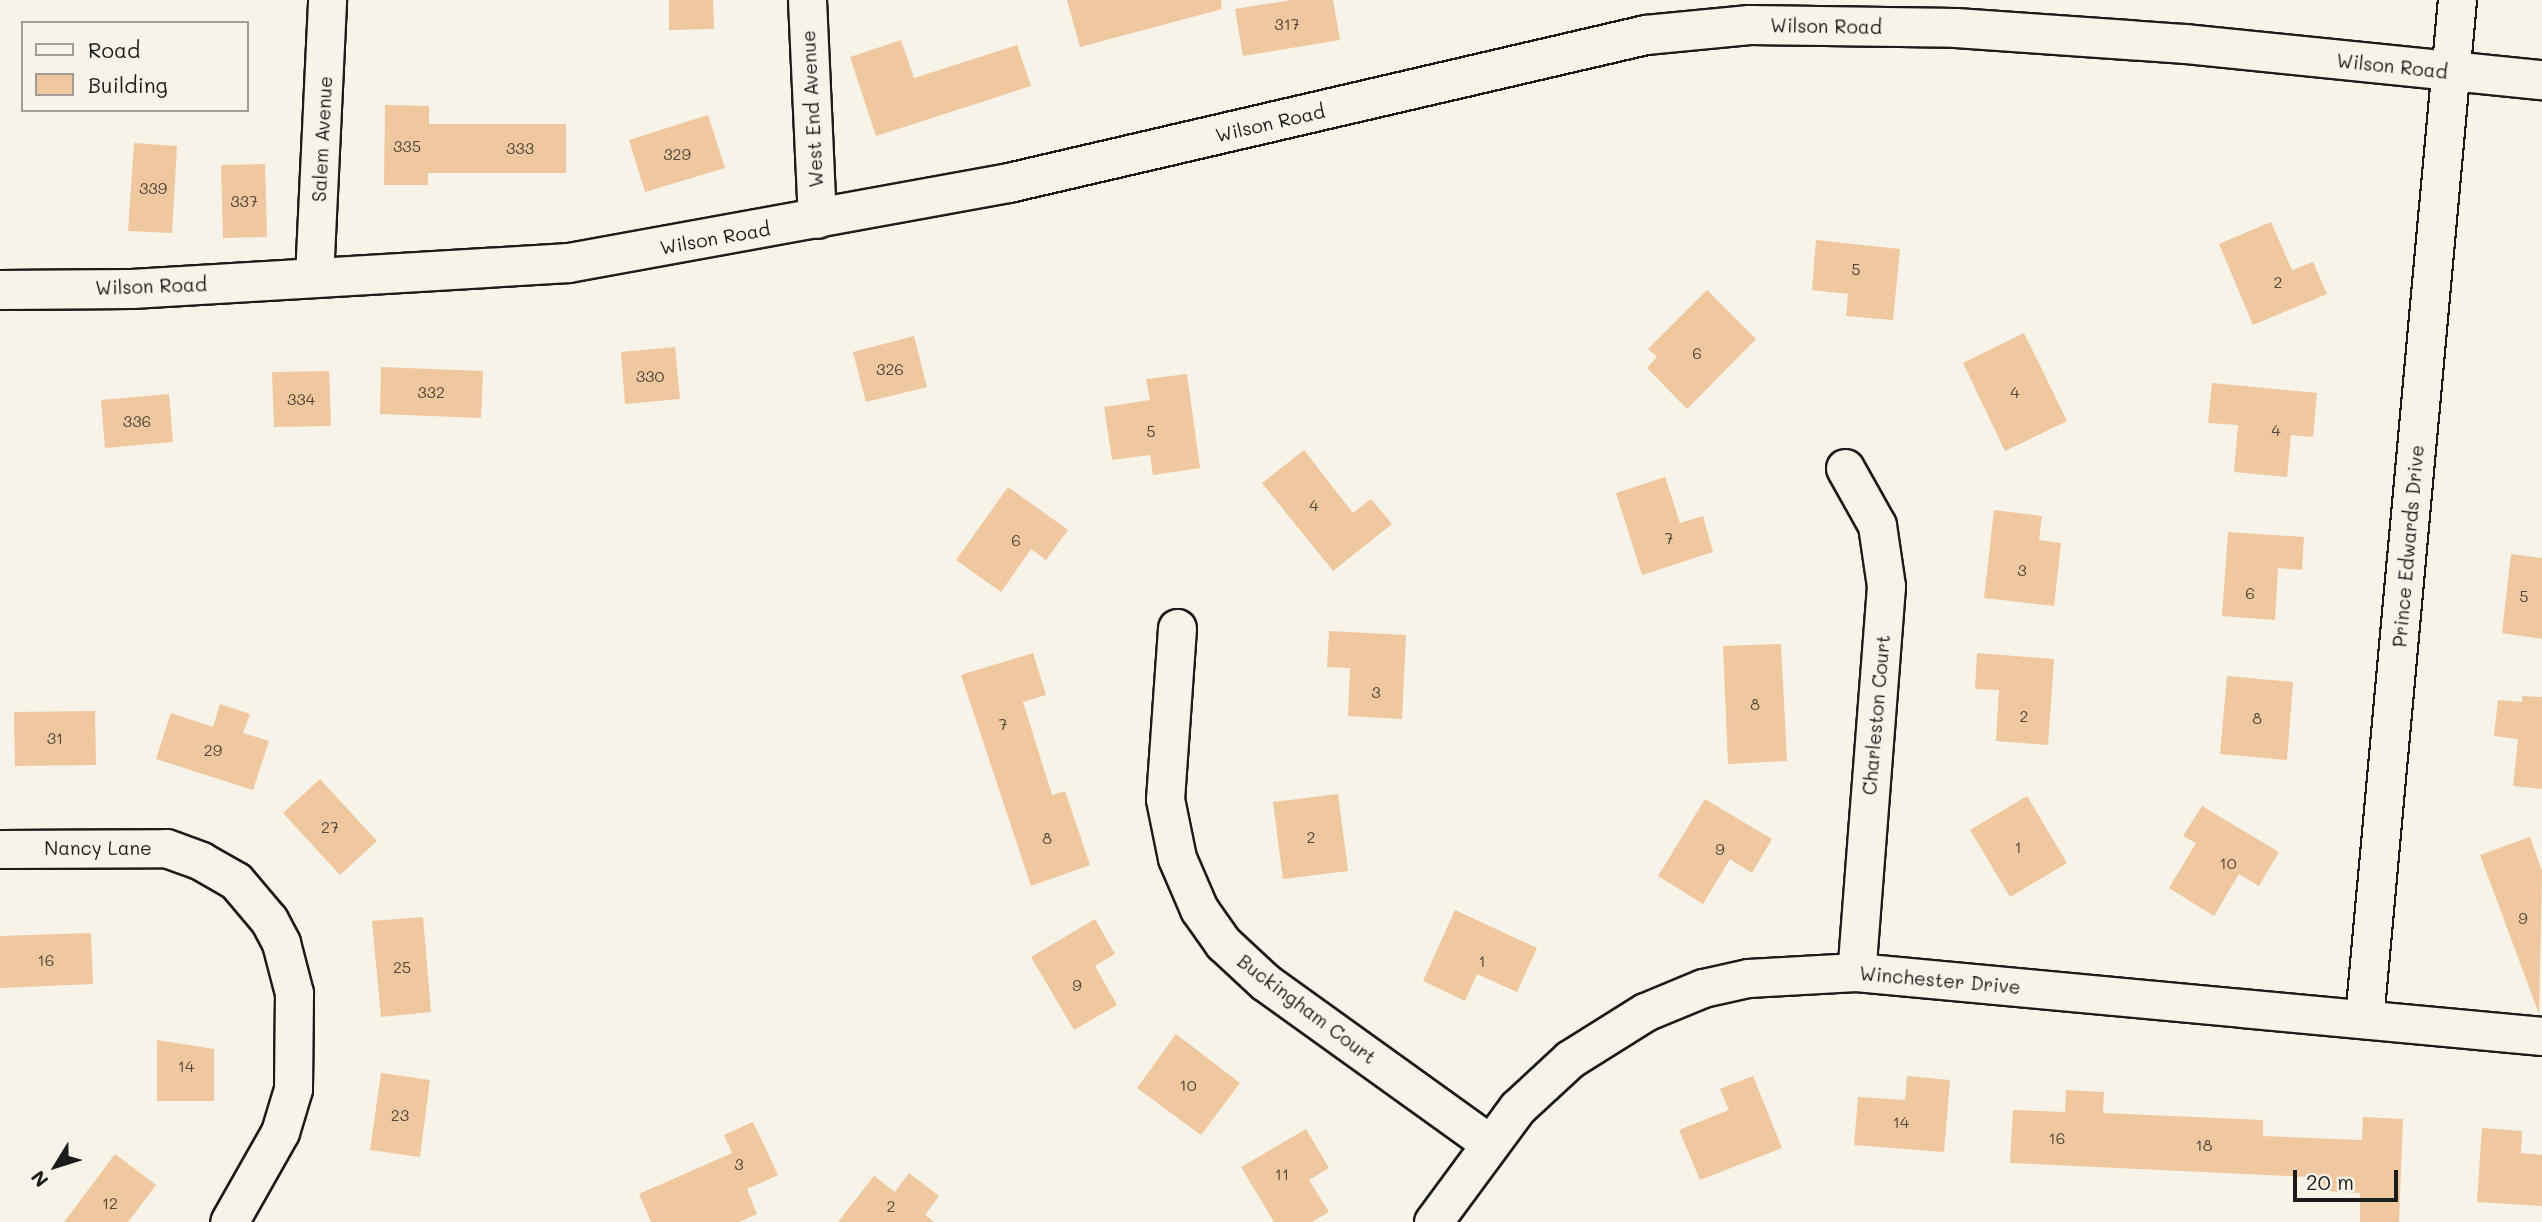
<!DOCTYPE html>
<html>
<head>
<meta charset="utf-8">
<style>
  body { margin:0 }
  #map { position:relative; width:2542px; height:1222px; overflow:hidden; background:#f7f3e8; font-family:Mali,sans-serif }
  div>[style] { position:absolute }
  .building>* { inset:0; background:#efc89f }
  .roads { filter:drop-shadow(2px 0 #1c1c1c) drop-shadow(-2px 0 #1c1c1c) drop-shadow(0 2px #1c1c1c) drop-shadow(0 -2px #1c1c1c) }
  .minor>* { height:37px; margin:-18.5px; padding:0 18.5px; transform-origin:18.5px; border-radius:18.5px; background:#f7f3e8 }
  .tertiary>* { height:38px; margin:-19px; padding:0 19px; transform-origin:19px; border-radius:19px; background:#f7f3e8 }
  span { translate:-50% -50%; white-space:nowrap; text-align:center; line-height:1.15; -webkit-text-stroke:5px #f7f3e8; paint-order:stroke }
  .number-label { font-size:16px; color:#51473d }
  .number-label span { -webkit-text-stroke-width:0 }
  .street-label { font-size:19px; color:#1c1c1c }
  .legend { position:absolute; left:21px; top:21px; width:228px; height:91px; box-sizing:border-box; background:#f7f3e8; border:2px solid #9f9d96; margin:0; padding:9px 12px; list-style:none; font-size:21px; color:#1c1c1c }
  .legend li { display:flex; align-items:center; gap:14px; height:35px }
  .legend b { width:35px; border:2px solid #9f9d96 }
  .north { position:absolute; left:21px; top:1131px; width:70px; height:70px; -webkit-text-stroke:5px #f7f3e8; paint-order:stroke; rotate:232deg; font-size:19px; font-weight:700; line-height:28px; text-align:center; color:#1c1c1c }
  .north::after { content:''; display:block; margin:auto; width:24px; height:32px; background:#1c1c1c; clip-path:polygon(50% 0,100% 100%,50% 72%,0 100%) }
  .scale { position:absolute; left:2293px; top:1170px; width:105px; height:32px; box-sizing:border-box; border:4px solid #1c1c1c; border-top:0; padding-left:9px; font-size:21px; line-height:24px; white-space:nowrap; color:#1c1c1c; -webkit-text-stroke:5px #f7f3e8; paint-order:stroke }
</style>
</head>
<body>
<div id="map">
  <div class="building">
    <div style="clip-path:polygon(669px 0,713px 0,714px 29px,669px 30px)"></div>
    <div style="clip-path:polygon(1067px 0,1221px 0,1222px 9px,1080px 47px)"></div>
    <div style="clip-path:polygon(1291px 0,1333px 0,1340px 40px,1243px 56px,1235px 9px)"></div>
    <div style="clip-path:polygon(901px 40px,914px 78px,1017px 45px,1031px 86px,876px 136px,850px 57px)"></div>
    <div style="clip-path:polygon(385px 105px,429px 106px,429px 124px,566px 124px,566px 173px,428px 173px,428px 185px,384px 185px)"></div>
    <div style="clip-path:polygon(708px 115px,725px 168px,645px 192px,629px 140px)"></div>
    <div style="clip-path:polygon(134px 143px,177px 146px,172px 233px,128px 231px)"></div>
    <div style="clip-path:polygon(265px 164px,267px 237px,223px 238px,221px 165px)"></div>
    <div style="clip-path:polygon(2271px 222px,2292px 270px,2313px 262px,2327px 294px,2253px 325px,2219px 244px)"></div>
    <div style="clip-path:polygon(1816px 240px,1900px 249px,1893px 320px,1846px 316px,1848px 294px,1812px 290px)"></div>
    <div style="clip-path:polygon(1707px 290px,1756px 339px,1687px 409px,1647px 368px,1657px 357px,1648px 349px)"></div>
    <div style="clip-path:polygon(2024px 333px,2067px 421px,2005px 451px,1963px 363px)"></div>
    <div style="clip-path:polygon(914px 336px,927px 387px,866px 402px,853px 352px)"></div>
    <div style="clip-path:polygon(675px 347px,680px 399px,625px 404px,621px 352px)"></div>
    <div style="clip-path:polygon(381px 367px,483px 371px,481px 418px,380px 414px)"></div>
    <div style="clip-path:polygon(329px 371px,331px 426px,274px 427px,272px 372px)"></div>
    <div style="clip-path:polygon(1187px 374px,1200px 468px,1153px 475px,1150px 455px,1112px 460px,1104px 407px,1150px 400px,1146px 379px)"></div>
    <div style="clip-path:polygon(2212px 383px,2317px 393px,2313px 437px,2291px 435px,2287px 477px,2234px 472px,2238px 425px,2208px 423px)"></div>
    <div style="clip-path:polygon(169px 394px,173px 442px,105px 448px,101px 400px)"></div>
    <div style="clip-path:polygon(1304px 450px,1353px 513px,1371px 499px,1392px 524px,1333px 571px,1262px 483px)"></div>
    <div style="clip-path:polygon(1665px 477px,1680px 523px,1703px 516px,1713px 552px,1642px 575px,1616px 493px)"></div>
    <div style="clip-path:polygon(1008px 487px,1068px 530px,1046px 560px,1031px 549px,1001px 592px,956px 560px)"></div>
    <div style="clip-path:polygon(1994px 510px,2042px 516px,2039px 540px,2061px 543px,2054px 606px,1984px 598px)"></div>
    <div style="clip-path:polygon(2228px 532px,2304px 537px,2302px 570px,2278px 568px,2275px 620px,2222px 616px)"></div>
    <div style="clip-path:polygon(2511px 554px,2542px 558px,2542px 639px,2502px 633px)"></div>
    <div style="clip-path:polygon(1329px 631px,1406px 635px,1402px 719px,1348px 716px,1350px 668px,1327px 667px)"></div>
    <div style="clip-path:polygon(1781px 644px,1787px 761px,1728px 764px,1723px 646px)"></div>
    <div style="clip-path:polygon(1033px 653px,1046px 695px,1023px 702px,1052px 795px,1065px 791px,1090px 865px,1031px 886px,961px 675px)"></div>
    <div style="clip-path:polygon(1977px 653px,2054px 659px,2048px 745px,1996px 741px,1999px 690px,1975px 689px)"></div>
    <div style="clip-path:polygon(2227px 676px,2293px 682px,2287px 760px,2220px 754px)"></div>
    <div style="clip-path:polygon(2522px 696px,2542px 697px,2542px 789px,2513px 786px,2518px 739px,2494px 736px,2498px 700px,2522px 702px)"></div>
    <div style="clip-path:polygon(220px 704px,250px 714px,243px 733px,269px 741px,253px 790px,156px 759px,171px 713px,213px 727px)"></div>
    <div style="clip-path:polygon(95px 711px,96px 765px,15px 766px,14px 712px)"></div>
    <div style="clip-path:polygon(320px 779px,377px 841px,340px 875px,283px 813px)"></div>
    <div style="clip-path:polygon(1338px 794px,1348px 871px,1283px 879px,1273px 802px)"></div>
    <div style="clip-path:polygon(2027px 796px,2067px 863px,2010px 897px,1970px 830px)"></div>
    <div style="clip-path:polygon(1705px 799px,1772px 839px,1752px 873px,1730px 859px,1703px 904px,1658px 876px)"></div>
    <div style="clip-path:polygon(2202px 806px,2279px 852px,2259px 886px,2239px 874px,2214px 916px,2169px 888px,2196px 843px,2183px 836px)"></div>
    <div style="clip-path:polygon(2530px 837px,2542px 871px,2539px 1014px,2480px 855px)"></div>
    <div style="clip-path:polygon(1455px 910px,1537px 948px,1517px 992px,1477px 974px,1465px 1001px,1423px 981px)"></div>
    <div style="clip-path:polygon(423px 917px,431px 1012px,381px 1017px,372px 921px)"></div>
    <div style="clip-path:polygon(1095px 919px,1115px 954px,1095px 966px,1117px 1005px,1074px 1030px,1031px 957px)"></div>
    <div style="clip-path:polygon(91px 933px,93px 984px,0 988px,0 936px)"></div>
    <div style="clip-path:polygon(1176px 1034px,1240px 1083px,1201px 1135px,1137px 1088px)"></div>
    <div style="clip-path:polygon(157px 1040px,214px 1049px,214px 1101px,157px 1101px)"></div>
    <div style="clip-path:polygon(381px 1073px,430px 1080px,420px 1157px,370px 1150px)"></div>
    <div style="clip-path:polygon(1753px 1076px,1782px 1148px,1700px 1180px,1679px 1130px,1729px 1110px,1720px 1089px)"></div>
    <div style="clip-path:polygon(1907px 1076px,1950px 1080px,1944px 1152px,1854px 1145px,1858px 1097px,1905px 1100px)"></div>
    <div style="clip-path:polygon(2066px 1090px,2104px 1092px,2103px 1113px,2263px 1120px,2263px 1136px,2362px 1140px,2363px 1117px,2403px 1119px,2399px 1222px,2360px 1222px,2360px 1193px,2309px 1190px,2309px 1177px,2010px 1163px,2013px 1110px,2065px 1112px)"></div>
    <div style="clip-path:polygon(753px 1122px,778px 1175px,747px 1189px,757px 1214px,739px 1222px,651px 1222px,639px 1194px,732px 1153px,724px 1135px)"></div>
    <div style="clip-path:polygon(2482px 1128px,2522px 1131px,2521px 1153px,2542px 1155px,2542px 1206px,2477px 1202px)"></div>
    <div style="clip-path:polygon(1306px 1129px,1329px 1168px,1309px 1180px,1329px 1212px,1312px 1222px,1274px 1222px,1241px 1167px)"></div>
    <div style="clip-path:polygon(115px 1154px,156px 1185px,128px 1222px,64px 1222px)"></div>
    <div style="clip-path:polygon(909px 1173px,939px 1196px,925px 1215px,934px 1222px,838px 1222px,874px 1176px,895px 1192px)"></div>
  </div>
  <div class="roads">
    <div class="minor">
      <div style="left:807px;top:0;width:219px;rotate:87.4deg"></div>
      <div style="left:314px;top:278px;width:278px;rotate:-87.3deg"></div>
      <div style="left:1845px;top:468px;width:65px;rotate:60.7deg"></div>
      <div style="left:1877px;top:525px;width:62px;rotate:81.6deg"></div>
      <div style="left:1886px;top:586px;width:387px;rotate:94.4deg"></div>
      <div style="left:1177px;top:628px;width:171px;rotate:94deg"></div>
      <div style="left:1165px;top:799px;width:60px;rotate:78.5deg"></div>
      <div style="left:1177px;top:858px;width:56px;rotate:66.7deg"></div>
      <div style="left:1199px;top:909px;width:42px;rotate:54.8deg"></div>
      <div style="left:1223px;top:943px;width:57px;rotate:42.9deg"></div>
      <div style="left:1265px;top:982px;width:276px;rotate:35.7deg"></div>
      <div style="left:0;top:849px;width:166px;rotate:-0.3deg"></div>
      <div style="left:166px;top:848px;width:37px;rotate:20deg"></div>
      <div style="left:201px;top:861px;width:40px;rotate:29.7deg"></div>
      <div style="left:236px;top:881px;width:51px;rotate:49.8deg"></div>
      <div style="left:269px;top:920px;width:26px;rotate:62deg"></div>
      <div style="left:281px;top:943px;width:52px;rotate:75.4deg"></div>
      <div style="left:294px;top:993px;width:96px;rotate:90.6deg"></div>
      <div style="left:293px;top:1089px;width:45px;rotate:106.8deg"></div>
      <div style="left:280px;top:1132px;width:103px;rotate:119.5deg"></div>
      <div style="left:2364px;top:1019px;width:1023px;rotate:-84.79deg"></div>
      <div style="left:1433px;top:1222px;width:142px;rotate:-53.6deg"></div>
      <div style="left:1517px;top:1108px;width:72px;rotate:-42.8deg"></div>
      <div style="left:1570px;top:1059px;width:89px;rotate:-32.1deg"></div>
      <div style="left:1645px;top:1012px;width:63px;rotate:-22.5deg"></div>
      <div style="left:1703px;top:988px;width:46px;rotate:-12.5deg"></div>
      <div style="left:1748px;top:978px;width:108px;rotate:-3.2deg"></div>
      <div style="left:1856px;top:972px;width:689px;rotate:5.33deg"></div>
    </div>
    <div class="tertiary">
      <div style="left:0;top:290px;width:132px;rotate:-0.4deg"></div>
      <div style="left:132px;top:289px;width:438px;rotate:-3.4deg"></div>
      <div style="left:569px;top:263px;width:447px;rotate:-10.3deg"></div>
      <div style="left:1009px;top:183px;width:654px;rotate:-13.08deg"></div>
      <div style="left:1646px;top:35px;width:104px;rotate:-5.5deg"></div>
      <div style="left:1750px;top:25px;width:206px;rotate:0.8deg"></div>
      <div style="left:1956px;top:28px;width:231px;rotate:4deg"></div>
      <div style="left:2186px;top:44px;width:358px;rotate:5.8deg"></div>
    </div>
  </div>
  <div class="number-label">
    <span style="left:1287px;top:24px">317</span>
    <span style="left:407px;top:146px">335</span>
    <span style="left:520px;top:148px">333</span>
    <span style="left:677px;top:154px">329</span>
    <span style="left:153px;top:188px">339</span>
    <span style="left:244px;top:201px">337</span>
    <span style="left:1856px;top:269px">5</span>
    <span style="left:2278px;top:282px">2</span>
    <span style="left:1697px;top:353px">6</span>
    <span style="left:890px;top:369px">326</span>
    <span style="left:650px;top:376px">330</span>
    <span style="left:431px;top:392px">332</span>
    <span style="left:2015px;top:392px">4</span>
    <span style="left:301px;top:399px">334</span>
    <span style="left:137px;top:421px">336</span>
    <span style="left:2276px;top:430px">4</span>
    <span style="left:1151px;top:431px">5</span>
    <span style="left:1314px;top:505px">4</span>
    <span style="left:1669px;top:538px">7</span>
    <span style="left:1016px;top:540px">6</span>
    <span style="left:2022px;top:570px">3</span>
    <span style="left:2250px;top:593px">6</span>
    <span style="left:2524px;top:596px">5</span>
    <span style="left:1376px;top:692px">3</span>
    <span style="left:1755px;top:704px">8</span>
    <span style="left:2024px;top:716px">2</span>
    <span style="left:2257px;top:718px">8</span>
    <span style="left:1003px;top:724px">7</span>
    <span style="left:55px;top:738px">31</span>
    <span style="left:213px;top:750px">29</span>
    <span style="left:330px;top:827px">27</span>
    <span style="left:1311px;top:837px">2</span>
    <span style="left:1047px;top:838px">8</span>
    <span style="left:2018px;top:847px">1</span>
    <span style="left:1720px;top:849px">9</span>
    <span style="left:2228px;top:863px">10</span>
    <span style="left:2523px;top:918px">9</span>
    <span style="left:46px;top:960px">16</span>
    <span style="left:1482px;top:961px">1</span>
    <span style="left:402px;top:967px">25</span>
    <span style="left:1077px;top:985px">9</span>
    <span style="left:186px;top:1066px">14</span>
    <span style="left:1188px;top:1085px">10</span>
    <span style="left:400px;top:1115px">23</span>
    <span style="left:1901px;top:1122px">14</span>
    <span style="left:2057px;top:1138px">16</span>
    <span style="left:2204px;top:1145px">18</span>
    <span style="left:739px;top:1164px">3</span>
    <span style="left:1282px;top:1174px">11</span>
    <span style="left:110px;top:1203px">12</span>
    <span style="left:891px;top:1206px">2</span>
  </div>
  <div class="street-label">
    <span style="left:1826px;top:26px;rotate:1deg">Wilson Road</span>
    <span style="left:2392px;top:66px;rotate:6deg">Wilson Road</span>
    <span style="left:812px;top:109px;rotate:-93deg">West End Avenue</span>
    <span style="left:1270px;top:123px;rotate:-13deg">Wilson Road</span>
    <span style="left:322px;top:139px;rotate:-87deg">Salem Avenue</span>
    <span style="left:715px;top:238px;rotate:-10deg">Wilson Road</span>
    <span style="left:151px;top:286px;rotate:-2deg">Wilson Road</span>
    <span style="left:2408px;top:546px;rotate:-85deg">Prince Edwards Drive</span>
    <span style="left:1876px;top:715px;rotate:-85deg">Charleston Court</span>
    <span style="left:98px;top:848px">Nancy Lane</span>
    <span style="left:1940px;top:980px;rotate:5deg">Winchester Drive</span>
    <span style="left:1307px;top:1009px;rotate:37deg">Buckingham Court</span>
  </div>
  <ul class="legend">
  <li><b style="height:9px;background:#f7f3e8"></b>Road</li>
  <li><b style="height:19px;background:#efc89f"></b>Building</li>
  </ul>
  <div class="north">N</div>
  <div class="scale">20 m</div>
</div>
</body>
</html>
